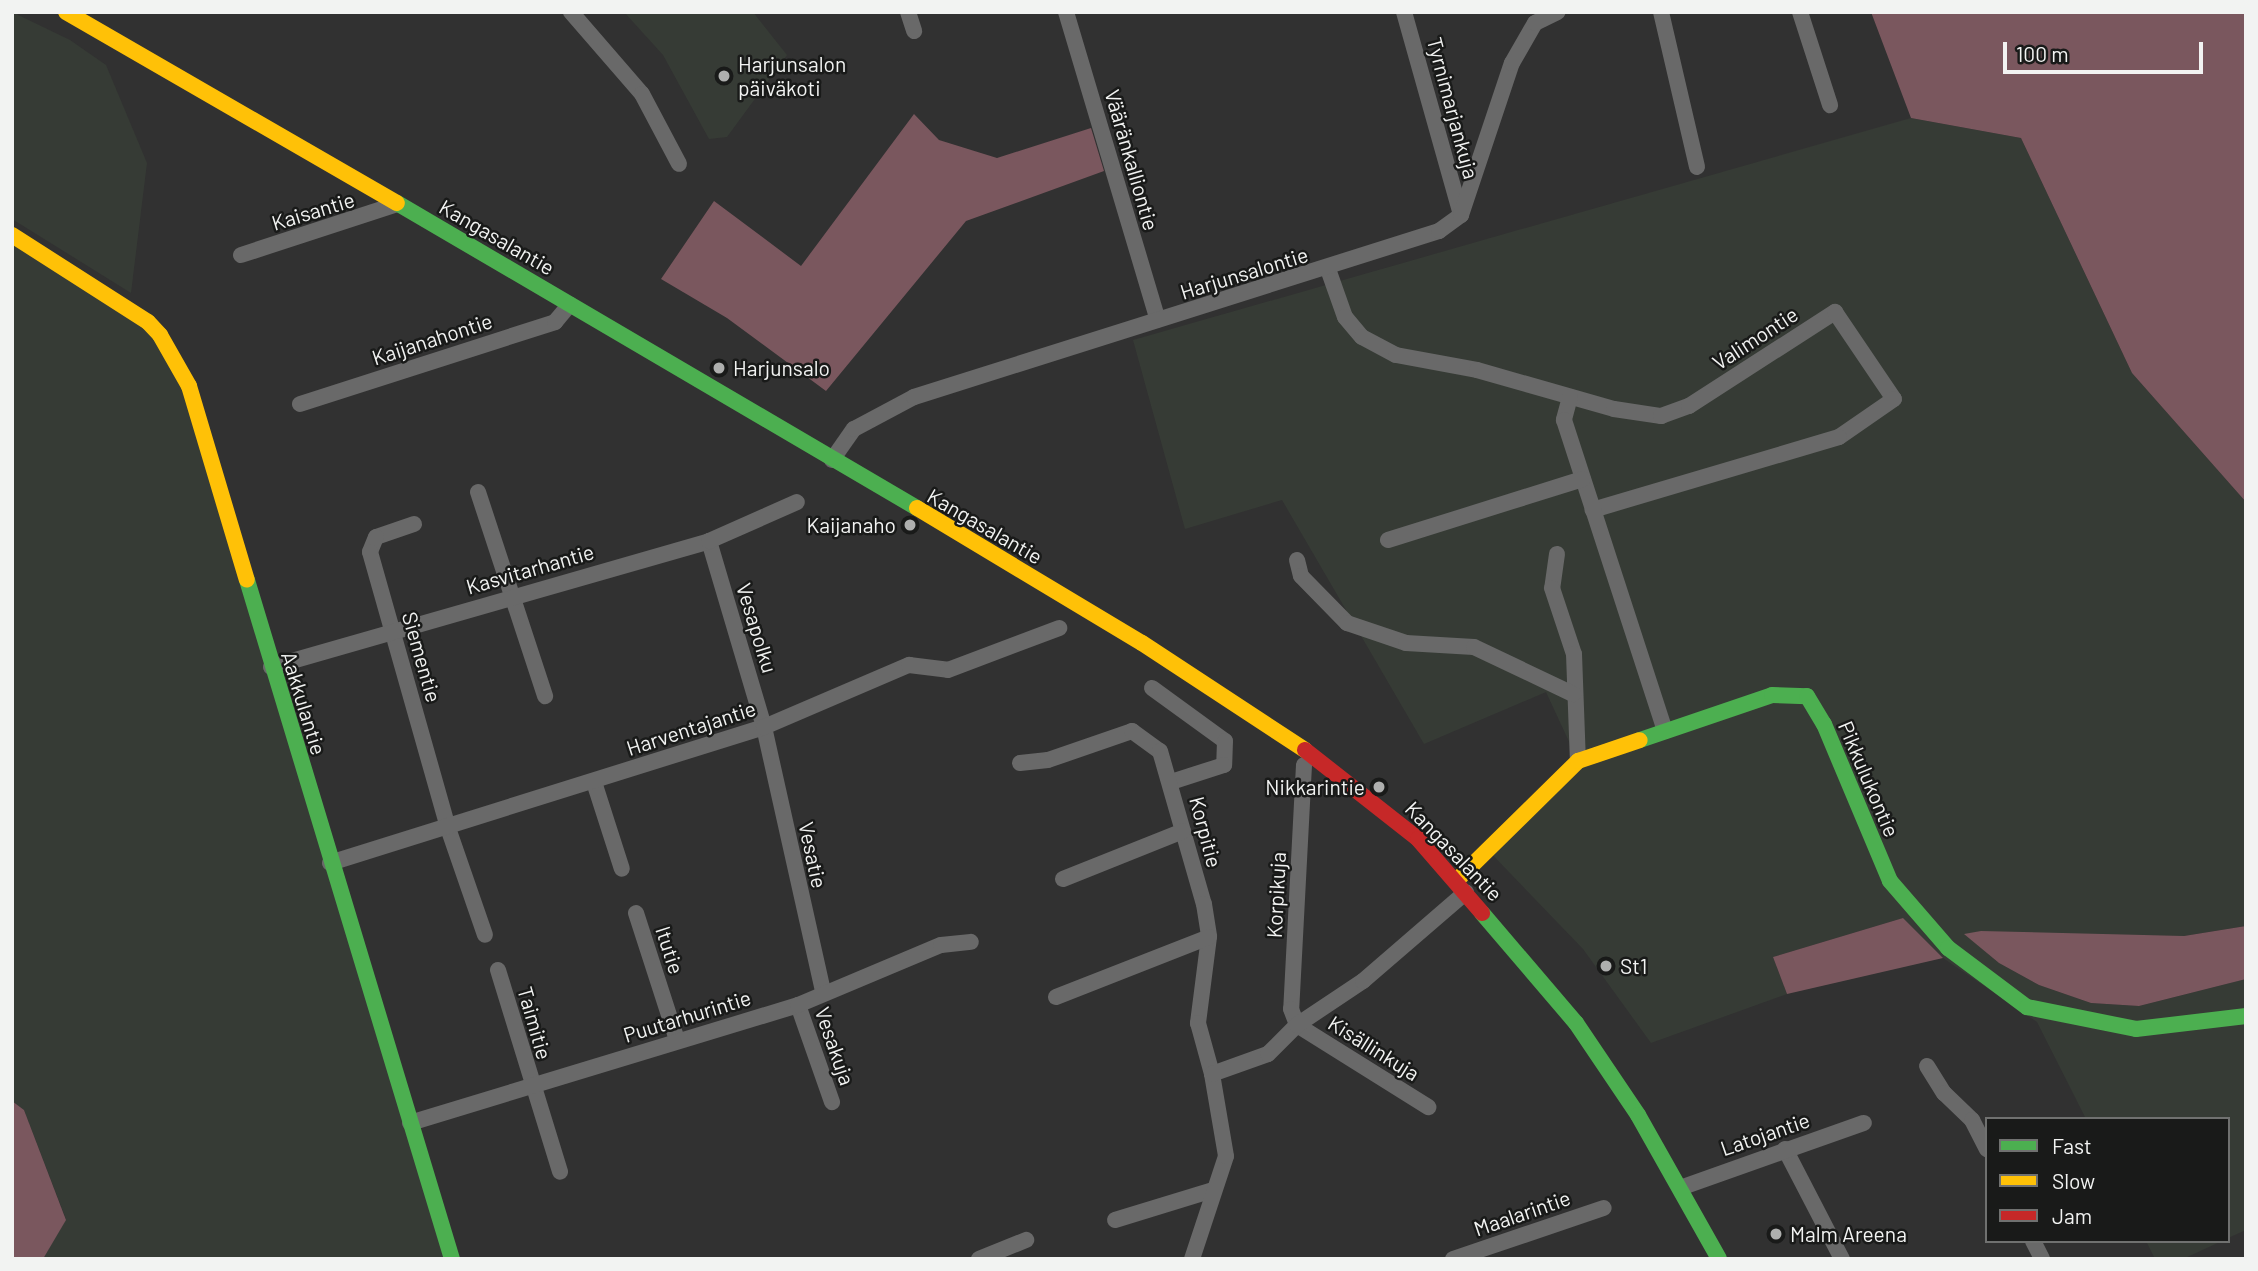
<!DOCTYPE html>
<html>
<head>
<meta charset="utf-8">
<style>
  body { margin:0 }
  #map { position:relative; width:2258px; height:1271px; overflow:hidden; background:#313131; font-family:Barlow,sans-serif }
  div>[style] { position:absolute }
  .built>* { inset:0; background:#363b35 }
  .forest>* { inset:0; background:#7a575e }
  .street>* { height:16px; margin:-8px; padding:0 8px; transform-origin:8px; border-radius:8px; background:#696969 }
  .fast>* { height:16px; margin:-8px; padding:0 8px; transform-origin:8px; border-radius:8px; background:#4caf50 }
  .slow>* { height:16px; margin:-8px; padding:0 8px; transform-origin:8px; border-radius:8px; background:#ffc107 }
  .jam>* { height:16px; margin:-8px; padding:0 8px; transform-origin:8px; border-radius:8px; background:#c62828 }
  .dots>* { width:19px; height:19px; translate:-50% -50%; box-sizing:border-box; border:4px solid #191a19; border-radius:50% }
  span { translate:-50% -50%; white-space:nowrap; text-align:center; line-height:1.15; -webkit-text-stroke:5px #191a19; paint-order:stroke }
  .poi-label { font-size:21px; color:#f2f3f2 }
  .left { translate:0 -50%; text-align:left }
  .right { translate:-100% -50%; text-align:right }
  .street-label { font-size:21px; color:#f2f3f2 }
  .frame { position:absolute; inset:0; border:14px solid #f2f3f2; pointer-events:none }
  .legend { position:absolute; left:1985px; top:1117px; width:245px; height:126px; box-sizing:border-box; background:#191a19; border:2px solid #707170; margin:0; padding:9px 12px; list-style:none; font-size:21px; color:#f2f3f2 }
  .legend li { display:flex; align-items:center; gap:14px; height:35px }
  .legend b { width:35px; border:2px solid #707170 }
  .scale { position:absolute; left:2003px; top:42px; width:200px; height:32px; box-sizing:border-box; border:4px solid #f2f3f2; border-top:0; padding-left:9px; font-size:21px; line-height:24px; white-space:nowrap; color:#f2f3f2; -webkit-text-stroke:5px #191a19; paint-order:stroke }
</style>
</head>
<body>
<div id="map">
  <div class="built">
    <div style="clip-path:polygon(12px 12px,70px 40px,106px 65px,147px 163px,131px 293px,12px 219px)"></div>
    <div style="clip-path:polygon(624px 12px,753px 12px,787px 55px,727px 137px,709px 139px,663px 55px)"></div>
    <div style="clip-path:polygon(1911px 118px,2021px 138px,2132px 373px,2246px 502px,2246px 926px,2184px 936px,1965px 934px,1999px 963px,2039px 985px,2091px 1003px,2139px 1006px,2246px 979px,2246px 1230px,2228px 1238px,2228px 1119px,2086px 1119px,2037px 1022px,1943px 958px,1903px 918px,1773px 957px,1787px 994px,1651px 1043px,1583px 949px,1483px 845px,1578px 761px,1546px 692px,1424px 744px,1282px 500px,1185px 529px,1133px 340px)"></div>
    <div style="clip-path:polygon(12px 235px,134px 312px,182px 370px,448px 1259px,43px 1259px,66px 1219px,24px 1110px,12px 1101px)"></div>
    <div style="clip-path:polygon(2146px 1241px,2222px 1241px,2183px 1259px,2155px 1259px)"></div>
  </div>
  <div class="forest">
    <div style="clip-path:polygon(1871px 12px,2246px 12px,2246px 502px,2132px 373px,2021px 138px,1911px 118px)"></div>
    <div style="clip-path:polygon(914px 114px,939px 140px,997px 158px,1091px 128px,1104px 171px,966px 221px,826px 391px,727px 318px,661px 279px,714px 201px,801px 266px)"></div>
    <div style="clip-path:polygon(1903px 918px,1943px 958px,1787px 994px,1773px 957px)"></div>
    <div style="clip-path:polygon(2246px 926px,2246px 979px,2139px 1006px,2091px 1003px,2039px 985px,1999px 963px,1964px 934px,1981px 931px,2184px 936px)"></div>
    <div style="clip-path:polygon(12px 1101px,24px 1110px,66px 1220px,43px 1259px,12px 1257px)"></div>
  </div>
  <div class="street">
    <div style="left:571px;top:12px;width:108px;rotate:49.1deg"></div>
    <div style="left:642px;top:94px;width:79px;rotate:62.1deg"></div>
    <div style="left:908px;top:12px;width:20px;rotate:72deg"></div>
    <div style="left:1066px;top:12px;width:321px;rotate:73.4deg"></div>
    <div style="left:1404px;top:12px;width:211px;rotate:74.3deg"></div>
    <div style="left:1661px;top:12px;width:159px;rotate:76.9deg"></div>
    <div style="left:1800px;top:12px;width:98px;rotate:72.1deg"></div>
    <div style="left:241px;top:255px;width:164px;rotate:-18.1deg"></div>
    <div style="left:1328px;top:269px;width:51px;rotate:70.5deg"></div>
    <div style="left:1345px;top:317px;width:26px;rotate:50deg"></div>
    <div style="left:1362px;top:337px;width:38px;rotate:28deg"></div>
    <div style="left:1396px;top:355px;width:82px;rotate:10.5deg"></div>
    <div style="left:1477px;top:370px;width:142px;rotate:15.9deg"></div>
    <div style="left:1614px;top:409px;width:48px;rotate:8.5deg"></div>
    <div style="left:1661px;top:416px;width:30px;rotate:-20deg"></div>
    <div style="left:1689px;top:406px;width:174px;rotate:-32.8deg"></div>
    <div style="left:1835px;top:312px;width:105px;rotate:55.9deg"></div>
    <div style="left:1894px;top:399px;width:67px;rotate:145.4deg"></div>
    <div style="left:1839px;top:437px;width:257px;rotate:163.5deg"></div>
    <div style="left:1570px;top:397px;width:24px;rotate:105deg"></div>
    <div style="left:1564px;top:420px;width:327px;rotate:72deg"></div>
    <div style="left:300px;top:404px;width:268px;rotate:-17.8deg"></div>
    <div style="left:555px;top:322px;width:23px;rotate:-50deg"></div>
    <div style="left:832px;top:460px;width:38px;rotate:-55deg"></div>
    <div style="left:854px;top:429px;width:68px;rotate:-28.1deg"></div>
    <div style="left:914px;top:397px;width:551px;rotate:-17.55deg"></div>
    <div style="left:1439px;top:231px;width:27px;rotate:-36deg"></div>
    <div style="left:1461px;top:215px;width:160px;rotate:-71.5deg"></div>
    <div style="left:1512px;top:63px;width:46px;rotate:-60.1deg"></div>
    <div style="left:1535px;top:23px;width:25px;rotate:-26deg"></div>
    <div style="left:478px;top:492px;width:215px;rotate:71.8deg"></div>
    <div style="left:414px;top:524px;width:40px;rotate:161.1deg"></div>
    <div style="left:376px;top:537px;width:16px;rotate:112deg"></div>
    <div style="left:370px;top:552px;width:287px;rotate:74.2deg"></div>
    <div style="left:448px;top:828px;width:113px;rotate:70.9deg"></div>
    <div style="left:1388px;top:540px;width:204px;rotate:-17.4deg"></div>
    <div style="left:709px;top:541px;width:194px;rotate:73.5deg"></div>
    <div style="left:764px;top:727px;width:271px;rotate:77.4deg"></div>
    <div style="left:1557px;top:554px;width:34px;rotate:98deg"></div>
    <div style="left:1552px;top:588px;width:70px;rotate:71.6deg"></div>
    <div style="left:1574px;top:654px;width:107px;rotate:87.9deg"></div>
    <div style="left:1297px;top:560px;width:16px;rotate:76deg"></div>
    <div style="left:1301px;top:576px;width:66px;rotate:45.6deg"></div>
    <div style="left:1347px;top:623px;width:62px;rotate:18.7deg"></div>
    <div style="left:1406px;top:643px;width:68px;rotate:3.4deg"></div>
    <div style="left:1474px;top:647px;width:110px;rotate:25.4deg"></div>
    <div style="left:271px;top:667px;width:456px;rotate:-16deg"></div>
    <div style="left:709px;top:541px;width:96px;rotate:-23.9deg"></div>
    <div style="left:1152px;top:688px;width:90px;rotate:36deg"></div>
    <div style="left:1225px;top:741px;width:24px;rotate:92deg"></div>
    <div style="left:1224px;top:765px;width:56px;rotate:162.2deg"></div>
    <div style="left:1020px;top:763px;width:28px;rotate:-6deg"></div>
    <div style="left:1048px;top:760px;width:89px;rotate:-19deg"></div>
    <div style="left:1132px;top:731px;width:34px;rotate:36deg"></div>
    <div style="left:1160px;top:751px;width:159px;rotate:74deg"></div>
    <div style="left:1204px;top:904px;width:33px;rotate:81deg"></div>
    <div style="left:1209px;top:937px;width:87px;rotate:97.3deg"></div>
    <div style="left:1198px;top:1023px;width:53px;rotate:74.6deg"></div>
    <div style="left:1304px;top:765px;width:244px;rotate:93deg"></div>
    <div style="left:1291px;top:1009px;width:17px;rotate:69deg"></div>
    <div style="left:1297px;top:1025px;width:155px;rotate:32deg"></div>
    <div style="left:594px;top:782px;width:91px;rotate:72.2deg"></div>
    <div style="left:330px;top:863px;width:455px;rotate:-17.4deg"></div>
    <div style="left:764px;top:727px;width:158px;rotate:-23.2deg"></div>
    <div style="left:909px;top:665px;width:39px;rotate:7deg"></div>
    <div style="left:948px;top:670px;width:119px;rotate:-20.7deg"></div>
    <div style="left:1063px;top:879px;width:129px;rotate:-21.8deg"></div>
    <div style="left:636px;top:913px;width:133px;rotate:72.1deg"></div>
    <div style="left:498px;top:970px;width:211px;rotate:72.9deg"></div>
    <div style="left:1056px;top:997px;width:164px;rotate:-21.4deg"></div>
    <div style="left:798px;top:1005px;width:103px;rotate:70.7deg"></div>
    <div style="left:1927px;top:1066px;width:32px;rotate:58deg"></div>
    <div style="left:1944px;top:1093px;width:39px;rotate:44deg"></div>
    <div style="left:1972px;top:1120px;width:33px;rotate:63deg"></div>
    <div style="left:410px;top:1123px;width:406px;rotate:-16.9deg"></div>
    <div style="left:798px;top:1005px;width:155px;rotate:-22.8deg"></div>
    <div style="left:941px;top:945px;width:30px;rotate:-6deg"></div>
    <div style="left:1785px;top:1149px;width:124px;rotate:62.6deg"></div>
    <div style="left:1680px;top:1188px;width:195px;rotate:-19.5deg"></div>
    <div style="left:1115px;top:1220px;width:102px;rotate:-17deg"></div>
    <div style="left:2033px;top:1241px;width:20px;rotate:63deg"></div>
    <div style="left:979px;top:1259px;width:51px;rotate:-22deg"></div>
    <div style="left:1192px;top:1259px;width:108px;rotate:-71.7deg"></div>
    <div style="left:1226px;top:1156px;width:83px;rotate:-99.7deg"></div>
    <div style="left:1212px;top:1074px;width:59px;rotate:-19.7deg"></div>
    <div style="left:1268px;top:1054px;width:41px;rotate:-45deg"></div>
    <div style="left:1297px;top:1025px;width:79px;rotate:-33.7deg"></div>
    <div style="left:1363px;top:981px;width:136px;rotate:-40.8deg"></div>
    <div style="left:1453px;top:1259px;width:159px;rotate:-18.7deg"></div>
  </div>
  <div class="fast">
    <div style="left:397px;top:203px;width:603px;rotate:30.39deg"></div>
    <div style="left:247px;top:580px;width:709px;rotate:73.2deg"></div>
    <div style="left:1640px;top:740px;width:139px;rotate:-18.8deg"></div>
    <div style="left:1772px;top:695px;width:35px;rotate:2deg"></div>
    <div style="left:1807px;top:696px;width:33px;rotate:59deg"></div>
    <div style="left:1824px;top:724px;width:170px;rotate:67.2deg"></div>
    <div style="left:1890px;top:881px;width:89px;rotate:49.1deg"></div>
    <div style="left:1948px;top:948px;width:99px;rotate:36.8deg"></div>
    <div style="left:2027px;top:1007px;width:111px;rotate:11.4deg"></div>
    <div style="left:2136px;top:1029px;width:111px;rotate:-6.7deg"></div>
    <div style="left:1482px;top:913px;width:145px;rotate:49.5deg"></div>
    <div style="left:1576px;top:1023px;width:111px;rotate:56deg"></div>
    <div style="left:1638px;top:1115px;width:165px;rotate:60.6deg"></div>
  </div>
  <div class="slow">
    <div style="left:66px;top:12px;width:382px;rotate:30deg"></div>
    <div style="left:12px;top:235px;width:161px;rotate:32.6deg"></div>
    <div style="left:148px;top:322px;width:18px;rotate:47deg"></div>
    <div style="left:160px;top:335px;width:59px;rotate:60.4deg"></div>
    <div style="left:189px;top:386px;width:202px;rotate:73.4deg"></div>
    <div style="left:917px;top:508px;width:262px;rotate:31deg"></div>
    <div style="left:1142px;top:643px;width:195px;rotate:33.3deg"></div>
    <div style="left:1457px;top:880px;width:170px;rotate:-44.5deg"></div>
    <div style="left:1578px;top:761px;width:65px;rotate:-18.7deg"></div>
  </div>
  <div class="jam">
    <div style="left:1305px;top:750px;width:144px;rotate:38.2deg"></div>
    <div style="left:1418px;top:839px;width:98px;rotate:49.1deg"></div>
  </div>
  <div class="dots">
    <div style="left:724px;top:76px;background:#aeafae"></div>
    <div style="left:719px;top:368px;background:#aeafae"></div>
    <div style="left:910px;top:525px;background:#aeafae"></div>
    <div style="left:1379px;top:787px;background:#aeafae"></div>
    <div style="left:1606px;top:966px;background:#aeafae"></div>
    <div style="left:1776px;top:1234px;background:#aeafae"></div>
  </div>
  <div class="poi-label">
    <span class="left" style="left:738px;top:76px">Harjunsalon<br>päiväkoti</span>
    <span class="left" style="left:733px;top:368px">Harjunsalo</span>
    <span class="right" style="left:896px;top:525px">Kaijanaho</span>
    <span class="right" style="left:1365px;top:787px">Nikkarintie</span>
    <span class="left" style="left:1620px;top:966px">St1</span>
    <span class="left" style="left:1790px;top:1234px">Malm Areena</span>
  </div>
  <div class="street-label">
    <span style="left:1453px;top:108px;rotate:75deg">Tyrnimarjankuja</span>
    <span style="left:1132px;top:160px;rotate:74deg">Vääränkalliontie</span>
    <span style="left:313px;top:211px;rotate:-17deg">Kaisantie</span>
    <span style="left:497px;top:237px;rotate:30deg">Kangasalantie</span>
    <span style="left:1244px;top:273px;rotate:-17deg">Harjunsalontie</span>
    <span style="left:1755px;top:338px;rotate:-33deg">Valimontie</span>
    <span style="left:432px;top:339px;rotate:-18deg">Kaijanahontie</span>
    <span style="left:985px;top:526px;rotate:30deg">Kangasalantie</span>
    <span style="left:530px;top:569px;rotate:-16deg">Kasvitarhantie</span>
    <span style="left:757px;top:628px;rotate:73deg">Vesapolku</span>
    <span style="left:422px;top:657px;rotate:74deg">Siementie</span>
    <span style="left:304px;top:703px;rotate:73deg">Aakkulantie</span>
    <span style="left:691px;top:728px;rotate:-18deg">Harventajantie</span>
    <span style="left:1869px;top:779px;rotate:67deg">Pikkulukontie</span>
    <span style="left:1206px;top:832px;rotate:75deg">Korpitie</span>
    <span style="left:1454px;top:851px;rotate:46deg">Kangasalantie</span>
    <span style="left:813px;top:855px;rotate:78deg">Vesatie</span>
    <span style="left:1276px;top:895px;rotate:-87deg">Korpikuja</span>
    <span style="left:670px;top:950px;rotate:72deg">Itutie</span>
    <span style="left:687px;top:1016px;rotate:-17deg">Puutarhurintie</span>
    <span style="left:535px;top:1023px;rotate:74deg">Taimitie</span>
    <span style="left:835px;top:1046px;rotate:71deg">Vesakuja</span>
    <span style="left:1374px;top:1048px;rotate:32deg">Kisällinkuja</span>
    <span style="left:1765px;top:1134px;rotate:-19deg">Latojantie</span>
    <span style="left:1522px;top:1213px;rotate:-19deg">Maalarintie</span>
  </div>
  <div class="frame"></div>
  <ul class="legend">
  <li><b style="height:9px;background:#4caf50"></b>Fast</li>
  <li><b style="height:9px;background:#ffc107"></b>Slow</li>
  <li><b style="height:9px;background:#c62828"></b>Jam</li>
  </ul>
  <div class="scale">100 m</div>
</div>
</body>
</html>
